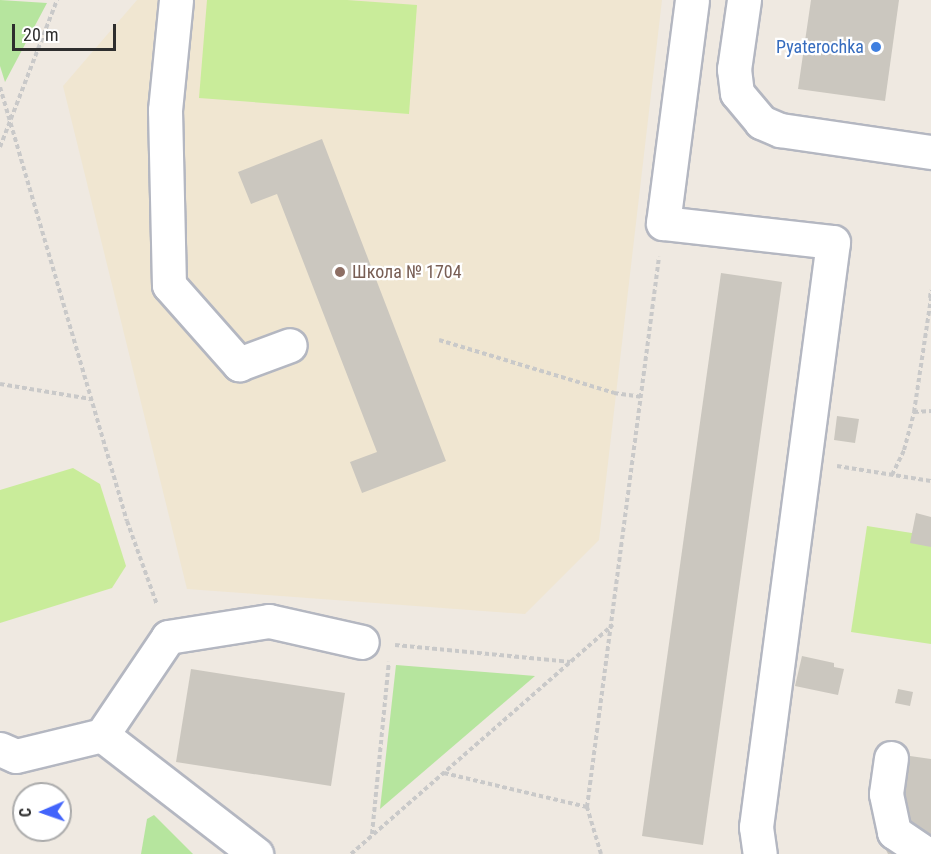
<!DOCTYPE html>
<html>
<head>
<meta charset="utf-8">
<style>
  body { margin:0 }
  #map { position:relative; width:931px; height:854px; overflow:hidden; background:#efe9e1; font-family:"Roboto Condensed",sans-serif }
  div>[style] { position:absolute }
  .education>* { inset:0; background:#f0e6d1 }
  .green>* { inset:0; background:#b6e59e }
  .pitch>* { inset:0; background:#c9ec9a }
  .building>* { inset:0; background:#cbc7bf }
  .path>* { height:4px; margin-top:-2px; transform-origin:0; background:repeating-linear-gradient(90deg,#c9c9c9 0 4.5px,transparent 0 7.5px) }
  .roads { filter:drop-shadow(2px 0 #b4b7c1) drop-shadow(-2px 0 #b4b7c1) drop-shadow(0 2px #b4b7c1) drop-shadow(0 -2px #b4b7c1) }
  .minor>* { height:33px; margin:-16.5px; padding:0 16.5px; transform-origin:16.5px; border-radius:16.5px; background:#fff }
  .dots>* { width:16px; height:16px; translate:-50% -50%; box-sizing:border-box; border:3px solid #fff; border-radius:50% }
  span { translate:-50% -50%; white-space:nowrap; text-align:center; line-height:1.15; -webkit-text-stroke:4.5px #fff; paint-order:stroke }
  .shop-label { font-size:18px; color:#366cbe }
  .right { translate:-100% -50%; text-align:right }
  .education-label { font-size:18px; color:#785e54 }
  .left { translate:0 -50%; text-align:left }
  .north { position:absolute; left:12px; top:782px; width:60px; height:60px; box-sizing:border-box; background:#fff; border:2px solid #ababab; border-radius:50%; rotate:268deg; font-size:16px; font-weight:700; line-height:24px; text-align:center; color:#2e2e2e }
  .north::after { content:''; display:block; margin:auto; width:21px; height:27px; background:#4264fb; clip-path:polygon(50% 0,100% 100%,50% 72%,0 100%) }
  .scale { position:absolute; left:12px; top:24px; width:104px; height:27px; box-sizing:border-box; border:3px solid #2e2e2e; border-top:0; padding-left:8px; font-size:18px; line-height:21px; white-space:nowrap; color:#2e2e2e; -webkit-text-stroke:4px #fff; paint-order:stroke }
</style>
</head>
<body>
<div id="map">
  <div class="education">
    <div style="clip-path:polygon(137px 0,662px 0,599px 540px,525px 614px,187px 589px,63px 86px)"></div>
  </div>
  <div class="green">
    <div style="clip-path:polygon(0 0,47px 3px,5px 82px,0 66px)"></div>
    <div style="clip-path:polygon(396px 665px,535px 676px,380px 809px)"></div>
    <div style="clip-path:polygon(154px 815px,193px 854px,141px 854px,147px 819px)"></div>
  </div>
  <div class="pitch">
    <div style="clip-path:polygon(207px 0,347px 0,417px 5px,409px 114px,199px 98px)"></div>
    <div style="clip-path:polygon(73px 468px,100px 484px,126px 566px,112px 588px,0 623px,0 490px)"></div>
    <div style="clip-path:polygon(867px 526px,931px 536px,931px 644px,851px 632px)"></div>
  </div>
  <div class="building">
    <div style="clip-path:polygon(811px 0,899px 0,885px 101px,798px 89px)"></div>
    <div style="clip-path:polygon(322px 139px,446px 461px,362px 493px,350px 462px,377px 452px,277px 194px,251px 204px,238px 172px)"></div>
    <div style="clip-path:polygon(721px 273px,782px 282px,703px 845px,642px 836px)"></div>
    <div style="clip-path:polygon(837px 416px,859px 419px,855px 443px,834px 440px)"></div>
    <div style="clip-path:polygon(916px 513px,931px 517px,931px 547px,910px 543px)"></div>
    <div style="clip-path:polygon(802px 656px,834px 663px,834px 667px,844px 669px,838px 695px,795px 686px)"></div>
    <div style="clip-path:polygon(191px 669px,345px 693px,331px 786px,176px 762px)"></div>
    <div style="clip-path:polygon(898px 689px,913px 692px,910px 706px,895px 703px)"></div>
    <div style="clip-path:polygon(889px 753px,931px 759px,931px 854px,888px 854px,882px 842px)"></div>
  </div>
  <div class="path">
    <div style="left:0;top:87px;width:452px;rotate:73.7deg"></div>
    <div style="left:127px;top:521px;width:89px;rotate:70.3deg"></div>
    <div style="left:0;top:147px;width:158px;rotate:-68.8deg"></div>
    <div style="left:930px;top:298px;width:8px;rotate:-83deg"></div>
    <div style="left:439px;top:340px;width:183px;rotate:16.8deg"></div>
    <div style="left:614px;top:393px;width:29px;rotate:8deg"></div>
    <div style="left:0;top:384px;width:92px;rotate:9.4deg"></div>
    <div style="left:914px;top:412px;width:115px;rotate:-81.5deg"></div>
    <div style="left:837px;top:466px;width:95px;rotate:9.1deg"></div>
    <div style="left:892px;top:475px;width:28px;rotate:-64deg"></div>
    <div style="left:904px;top:450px;width:39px;rotate:-75deg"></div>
    <div style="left:914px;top:412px;width:17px;rotate:-3deg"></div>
    <div style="left:395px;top:645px;width:176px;rotate:5.5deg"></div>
    <div style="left:444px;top:773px;width:147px;rotate:13.4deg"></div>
    <div style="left:372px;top:834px;width:173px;rotate:-84.4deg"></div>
    <div style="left:351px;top:854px;width:348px;rotate:-41.2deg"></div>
    <div style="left:601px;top:854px;width:49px;rotate:-106.6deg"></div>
    <div style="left:587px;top:807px;width:555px;rotate:-82.54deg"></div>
  </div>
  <div class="roads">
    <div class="minor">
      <div style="left:176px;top:0;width:111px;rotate:95.7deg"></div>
      <div style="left:165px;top:110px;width:175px;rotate:88.7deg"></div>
      <div style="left:169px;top:285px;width:106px;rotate:48.5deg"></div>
      <div style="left:239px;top:364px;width:54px;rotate:-20.4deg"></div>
      <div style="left:692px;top:0;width:225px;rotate:97.4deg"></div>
      <div style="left:663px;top:223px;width:171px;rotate:6.4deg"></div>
      <div style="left:833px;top:242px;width:590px;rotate:97.5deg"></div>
      <div style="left:756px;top:827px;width:27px;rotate:82deg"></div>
      <div style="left:744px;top:0;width:70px;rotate:98.2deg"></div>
      <div style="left:734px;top:69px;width:24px;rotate:83deg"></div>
      <div style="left:737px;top:93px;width:38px;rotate:50deg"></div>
      <div style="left:761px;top:122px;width:21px;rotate:23deg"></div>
      <div style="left:780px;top:130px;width:153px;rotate:8.3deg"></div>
      <div style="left:102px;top:735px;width:195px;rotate:37.7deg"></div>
      <div style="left:0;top:749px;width:17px;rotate:24deg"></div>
      <div style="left:16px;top:756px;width:89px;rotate:-13.7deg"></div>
      <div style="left:102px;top:735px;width:118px;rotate:-56deg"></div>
      <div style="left:168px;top:637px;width:102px;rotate:-9deg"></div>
      <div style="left:269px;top:621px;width:95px;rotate:12.7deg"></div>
      <div style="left:891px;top:758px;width:36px;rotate:98deg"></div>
      <div style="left:886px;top:794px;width:39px;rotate:78deg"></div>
      <div style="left:894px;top:832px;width:40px;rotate:34deg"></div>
    </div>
  </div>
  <div class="dots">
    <div style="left:876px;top:47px;background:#3f7fe0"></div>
    <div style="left:340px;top:272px;background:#8d6e63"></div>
  </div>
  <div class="shop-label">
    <span class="right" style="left:864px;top:47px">Pyaterochka</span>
  </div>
  <div class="education-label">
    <span class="left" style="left:352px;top:272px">Школа № 1704</span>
  </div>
  <div class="north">С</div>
  <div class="scale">20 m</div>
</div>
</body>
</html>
